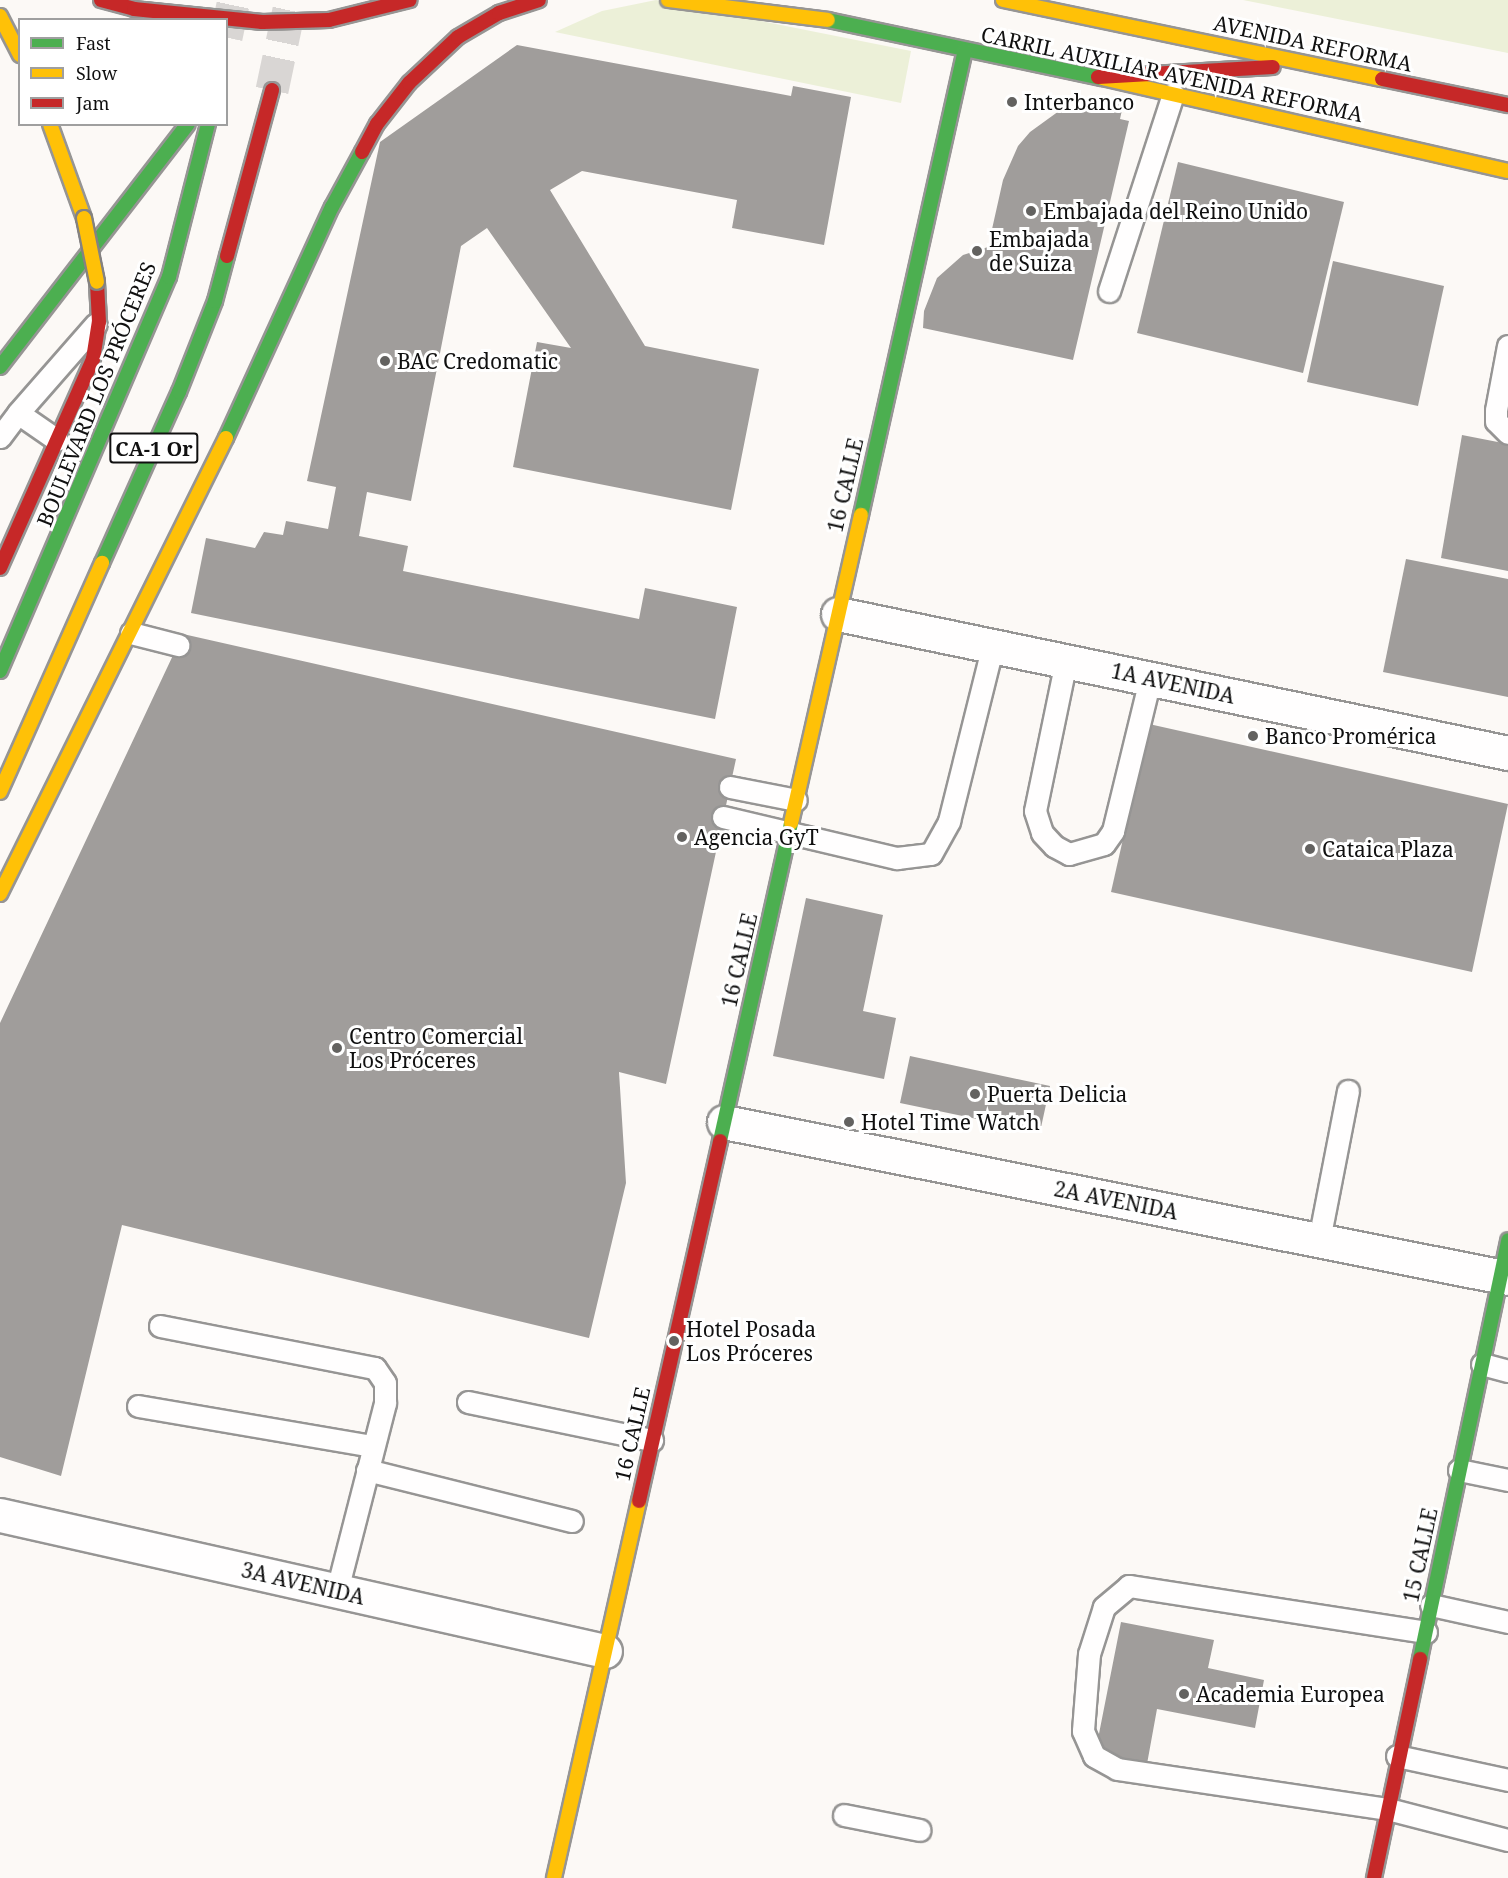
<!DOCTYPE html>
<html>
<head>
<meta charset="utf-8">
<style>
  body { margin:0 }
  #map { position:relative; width:1508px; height:1878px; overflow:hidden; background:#fcf9f6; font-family:"Noto Serif",serif }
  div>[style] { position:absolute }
  .green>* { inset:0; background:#ecf0d8 }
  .building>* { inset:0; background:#a09d9b }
  .highway-tunnel>* { height:33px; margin-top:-16.5px; transform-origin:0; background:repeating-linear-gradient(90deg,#d9d6d4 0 33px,transparent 0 49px) }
  .roads { filter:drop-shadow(2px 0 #969594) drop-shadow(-2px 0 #969594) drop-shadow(0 2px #969594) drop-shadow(0 -2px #969594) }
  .lane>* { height:21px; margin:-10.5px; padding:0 10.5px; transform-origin:10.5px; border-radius:10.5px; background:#fffefe }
  .street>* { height:33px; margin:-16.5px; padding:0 16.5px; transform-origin:16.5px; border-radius:16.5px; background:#fffefe }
  .fast>* { height:14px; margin:-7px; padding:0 7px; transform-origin:7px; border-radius:7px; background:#4caf50 }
  .slow>* { height:14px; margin:-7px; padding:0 7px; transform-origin:7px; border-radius:7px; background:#ffc107 }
  .jam>* { height:14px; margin:-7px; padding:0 7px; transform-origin:7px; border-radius:7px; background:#c62828 }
  .bridges { filter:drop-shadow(2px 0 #848281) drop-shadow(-2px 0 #848281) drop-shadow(0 2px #848281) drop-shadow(0 -2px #848281) }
  .slow-bridge>* { height:14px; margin:-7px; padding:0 7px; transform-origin:7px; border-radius:7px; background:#ffc107 }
  .dots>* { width:16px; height:16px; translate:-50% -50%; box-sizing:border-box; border:3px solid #fff; border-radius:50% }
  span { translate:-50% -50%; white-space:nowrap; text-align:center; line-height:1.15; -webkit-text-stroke:6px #fff; paint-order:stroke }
  .shield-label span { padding:2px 4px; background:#fff; border:2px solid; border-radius:4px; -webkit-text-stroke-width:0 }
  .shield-label { font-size:20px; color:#101010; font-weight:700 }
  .street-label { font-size:21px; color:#101010 }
  .poi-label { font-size:21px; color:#101010 }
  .left { translate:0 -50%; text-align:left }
  .legend { position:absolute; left:18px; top:18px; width:210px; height:108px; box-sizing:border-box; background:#fff; border:2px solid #9f9f9f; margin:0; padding:8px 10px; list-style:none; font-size:18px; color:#101010 }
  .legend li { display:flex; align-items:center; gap:12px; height:30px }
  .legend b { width:30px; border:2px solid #9f9f9f }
</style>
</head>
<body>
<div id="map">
  <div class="green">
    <div style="clip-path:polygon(656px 0,911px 51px,901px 103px,555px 32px,602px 11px)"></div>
    <div style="clip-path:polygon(1243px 0,1508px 0,1508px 53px)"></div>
  </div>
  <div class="building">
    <div style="clip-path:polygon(517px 45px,791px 96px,793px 86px,851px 97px,824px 245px,732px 228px,737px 200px,582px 171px,550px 190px,645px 346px,759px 369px,731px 510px,513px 467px,537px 342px,571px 348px,487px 228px,461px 246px,411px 501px,367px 492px,359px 536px,408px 546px,403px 571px,639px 619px,645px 588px,737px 607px,715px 719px,191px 613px,206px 538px,255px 548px,264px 532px,283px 535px,286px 521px,328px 529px,336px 487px,307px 481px,380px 142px)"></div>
    <div style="clip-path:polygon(1111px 99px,1124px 101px,1120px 119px,1129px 121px,1073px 360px,923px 328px,924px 311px,937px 278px,963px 255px,988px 247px,1003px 180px,1018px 146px,1030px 132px,1059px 111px,1088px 101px)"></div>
    <div style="clip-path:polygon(1178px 162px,1344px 202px,1303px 373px,1137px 333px)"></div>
    <div style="clip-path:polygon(1333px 261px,1444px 286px,1418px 406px,1307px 382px)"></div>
    <div style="clip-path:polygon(1462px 435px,1508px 444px,1508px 571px,1441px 558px)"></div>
    <div style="clip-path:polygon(1406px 559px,1508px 579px,1508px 697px,1383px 672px)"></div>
    <div style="clip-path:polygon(183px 634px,736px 759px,666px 1084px,619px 1072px,626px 1183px,589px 1338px,122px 1225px,61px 1476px,0 1457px,0 1023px)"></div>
    <div style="clip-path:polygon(1149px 724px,1508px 804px,1472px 972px,1111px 892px)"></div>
    <div style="clip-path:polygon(806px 898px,883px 915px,863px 1011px,896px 1018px,884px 1079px,773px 1056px)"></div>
    <div style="clip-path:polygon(910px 1056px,1050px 1086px,1040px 1132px,900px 1103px)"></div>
    <div style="clip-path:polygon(1121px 1622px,1214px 1640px,1208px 1668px,1264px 1680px,1255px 1728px,1157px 1709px,1147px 1764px,1095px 1754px)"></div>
  </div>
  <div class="highway-tunnel">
    <div style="left:226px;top:37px;width:38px;rotate:-78deg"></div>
    <div style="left:272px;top:90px;width:92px;rotate:-78.1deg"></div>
  </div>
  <div class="roads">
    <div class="lane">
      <div style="left:1109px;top:291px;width:207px;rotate:-72deg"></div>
      <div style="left:1508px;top:346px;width:65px;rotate:100.6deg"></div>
      <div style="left:1496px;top:410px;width:11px;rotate:90deg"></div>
      <div style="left:1496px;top:421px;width:17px;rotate:45deg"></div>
      <div style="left:0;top:437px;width:30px;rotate:-53deg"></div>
      <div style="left:57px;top:440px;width:47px;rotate:-145.3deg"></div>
      <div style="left:18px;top:413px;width:118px;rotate:-48.8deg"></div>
      <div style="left:131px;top:633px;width:49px;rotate:14.3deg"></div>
      <div style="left:1066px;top:661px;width:153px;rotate:101.7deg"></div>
      <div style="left:1035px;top:811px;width:23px;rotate:72deg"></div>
      <div style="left:1042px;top:833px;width:18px;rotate:47deg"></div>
      <div style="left:1054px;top:846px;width:17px;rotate:28deg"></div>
      <div style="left:1069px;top:854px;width:36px;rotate:-16deg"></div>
      <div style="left:1104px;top:844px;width:16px;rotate:-55deg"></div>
      <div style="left:1113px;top:831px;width:156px;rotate:-76.3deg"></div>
      <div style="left:730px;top:787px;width:67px;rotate:11.1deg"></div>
      <div style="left:723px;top:817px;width:179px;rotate:13.3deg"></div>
      <div style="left:897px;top:858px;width:34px;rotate:-7deg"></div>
      <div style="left:931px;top:854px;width:38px;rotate:-61deg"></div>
      <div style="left:949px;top:821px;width:181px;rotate:-76deg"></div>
      <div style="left:1319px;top:1240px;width:152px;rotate:-79deg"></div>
      <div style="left:160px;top:1326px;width:219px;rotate:11.1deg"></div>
      <div style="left:375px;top:1368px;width:18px;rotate:56deg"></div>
      <div style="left:385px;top:1383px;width:20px;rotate:90deg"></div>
      <div style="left:385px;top:1403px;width:193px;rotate:104.4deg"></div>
      <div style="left:1482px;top:1364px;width:27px;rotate:15deg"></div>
      <div style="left:468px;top:1402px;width:188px;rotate:11.7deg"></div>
      <div style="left:138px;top:1406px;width:236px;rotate:9.7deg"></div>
      <div style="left:367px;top:1470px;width:211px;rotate:14deg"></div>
      <div style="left:1459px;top:1470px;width:50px;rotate:11.5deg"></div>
      <div style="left:1431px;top:1605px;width:79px;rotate:12.4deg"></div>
      <div style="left:1426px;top:1632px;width:301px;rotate:-171.2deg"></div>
      <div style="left:1129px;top:1586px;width:33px;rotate:140deg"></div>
      <div style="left:1104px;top:1607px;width:49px;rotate:107.7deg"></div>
      <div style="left:1089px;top:1654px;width:77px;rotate:94.5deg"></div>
      <div style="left:1083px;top:1731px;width:27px;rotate:66deg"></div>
      <div style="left:1094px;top:1756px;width:26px;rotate:29deg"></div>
      <div style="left:1117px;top:1769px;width:274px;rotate:8.4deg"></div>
      <div style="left:1388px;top:1809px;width:124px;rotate:14.5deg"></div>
      <div style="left:1397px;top:1756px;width:114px;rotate:12.2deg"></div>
      <div style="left:844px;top:1815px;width:77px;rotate:11.2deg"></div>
    </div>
    <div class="street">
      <div style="left:838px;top:614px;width:684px;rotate:11.72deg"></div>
      <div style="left:724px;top:1122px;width:799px;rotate:11.25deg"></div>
      <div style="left:0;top:1515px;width:620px;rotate:12.67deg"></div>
    </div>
    <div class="fast">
      <div style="left:828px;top:20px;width:280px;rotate:12deg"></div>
      <div style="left:0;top:367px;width:307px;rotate:-52.3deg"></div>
      <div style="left:226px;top:438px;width:254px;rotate:-65.4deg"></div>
      <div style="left:332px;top:207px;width:63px;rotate:-61.4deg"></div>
      <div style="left:861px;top:515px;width:476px;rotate:-77.4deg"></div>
      <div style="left:102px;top:563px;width:188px;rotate:-65.8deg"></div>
      <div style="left:179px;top:392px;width:98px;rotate:-68.4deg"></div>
      <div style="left:215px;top:301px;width:47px;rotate:-75.1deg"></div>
      <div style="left:0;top:671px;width:429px;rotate:-66.8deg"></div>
      <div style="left:169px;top:277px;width:158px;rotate:-75.7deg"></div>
      <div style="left:720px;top:1141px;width:326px;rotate:-77.4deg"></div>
      <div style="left:1420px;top:1659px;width:428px;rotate:-78.1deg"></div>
    </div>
    <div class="slow">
      <div style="left:668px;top:0;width:161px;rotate:7.1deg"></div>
      <div style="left:1003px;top:0;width:387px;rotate:11.8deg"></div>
      <div style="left:0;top:16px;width:44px;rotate:62.9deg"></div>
      <div style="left:1102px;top:78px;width:417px;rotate:12.9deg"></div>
      <div style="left:50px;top:124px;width:100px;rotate:70.1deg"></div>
      <div style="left:0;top:792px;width:251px;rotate:-66deg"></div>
      <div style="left:791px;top:823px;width:316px;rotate:-77.2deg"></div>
      <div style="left:0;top:894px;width:509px;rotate:-63.64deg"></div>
      <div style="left:554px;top:1878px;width:386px;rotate:-77.3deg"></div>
    </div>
    <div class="jam">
      <div style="left:101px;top:0;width:34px;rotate:15deg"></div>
      <div style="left:134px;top:9px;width:129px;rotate:5.8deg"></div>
      <div style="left:262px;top:22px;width:67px;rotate:-1.7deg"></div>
      <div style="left:329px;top:20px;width:83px;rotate:-13.9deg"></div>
      <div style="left:1098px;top:77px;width:175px;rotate:-3.3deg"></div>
      <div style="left:1382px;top:79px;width:129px;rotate:11.7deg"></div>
      <div style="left:362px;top:152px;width:32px;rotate:-62deg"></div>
      <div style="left:377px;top:124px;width:52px;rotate:-52deg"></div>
      <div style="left:409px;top:83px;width:67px;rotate:-43.2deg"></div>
      <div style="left:458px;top:37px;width:48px;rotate:-30.3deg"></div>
      <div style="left:499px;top:13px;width:42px;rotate:-18deg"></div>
      <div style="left:227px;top:256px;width:172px;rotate:-74.8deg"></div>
      <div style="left:0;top:568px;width:229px;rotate:-66deg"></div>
      <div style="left:93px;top:359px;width:37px;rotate:-81deg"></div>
      <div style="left:99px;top:322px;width:40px;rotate:-92.9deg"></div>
      <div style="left:639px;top:1501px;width:369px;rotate:-77.3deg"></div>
      <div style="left:1374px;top:1878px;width:224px;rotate:-78.1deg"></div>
    </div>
  </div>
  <div class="bridges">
    <div class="slow-bridge">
      <div style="left:84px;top:218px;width:65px;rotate:78.5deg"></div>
    </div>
  </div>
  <div class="dots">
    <div style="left:1012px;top:102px;background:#636260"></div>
    <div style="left:1031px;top:211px;background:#636260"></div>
    <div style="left:977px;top:251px;background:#636260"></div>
    <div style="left:385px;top:361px;background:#636260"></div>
    <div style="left:1253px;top:736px;background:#636260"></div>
    <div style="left:682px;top:837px;background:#636260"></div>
    <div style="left:1310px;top:849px;background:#636260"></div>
    <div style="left:337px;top:1048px;background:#636260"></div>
    <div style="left:975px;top:1094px;background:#636260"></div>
    <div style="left:849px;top:1122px;background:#636260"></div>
    <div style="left:674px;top:1341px;background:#636260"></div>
    <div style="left:1184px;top:1694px;background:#636260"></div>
  </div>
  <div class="shield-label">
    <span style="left:154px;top:448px">CA-1 Or</span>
  </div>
  <div class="street-label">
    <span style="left:1313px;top:43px;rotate:12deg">AVENIDA REFORMA</span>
    <span style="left:1172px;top:74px;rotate:12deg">CARRIL AUXILIAR AVENIDA REFORMA</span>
    <span style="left:96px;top:394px;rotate:-68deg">BOULEVARD LOS PRÓCERES</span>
    <span style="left:845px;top:485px;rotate:-77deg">16 CALLE</span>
    <span style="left:1173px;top:683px;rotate:12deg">1A AVENIDA</span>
    <span style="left:739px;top:960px;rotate:-77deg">16 CALLE</span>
    <span style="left:1116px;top:1200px;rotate:11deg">2A AVENIDA</span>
    <span style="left:632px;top:1434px;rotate:-77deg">16 CALLE</span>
    <span style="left:1420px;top:1555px;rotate:-78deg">15 CALLE</span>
    <span style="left:303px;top:1583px;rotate:13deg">3A AVENIDA</span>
  </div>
  <div class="poi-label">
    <span class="left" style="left:1024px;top:102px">Interbanco</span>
    <span class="left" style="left:1043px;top:211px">Embajada del Reino Unido</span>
    <span class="left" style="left:989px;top:251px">Embajada<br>de Suiza</span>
    <span class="left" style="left:397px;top:361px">BAC Credomatic</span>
    <span class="left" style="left:1265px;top:736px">Banco Promérica</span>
    <span class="left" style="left:694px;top:837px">Agencia GyT</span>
    <span class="left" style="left:1322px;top:849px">Cataica Plaza</span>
    <span class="left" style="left:349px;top:1048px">Centro Comercial<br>Los Próceres</span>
    <span class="left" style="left:987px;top:1094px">Puerta Delicia</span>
    <span class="left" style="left:861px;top:1122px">Hotel Time Watch</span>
    <span class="left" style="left:686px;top:1341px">Hotel Posada<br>Los Próceres</span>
    <span class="left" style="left:1196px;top:1694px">Academia Europea</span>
  </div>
  <ul class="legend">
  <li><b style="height:8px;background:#4caf50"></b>Fast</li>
  <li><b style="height:8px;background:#ffc107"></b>Slow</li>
  <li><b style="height:8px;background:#c62828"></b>Jam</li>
  </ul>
</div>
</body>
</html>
